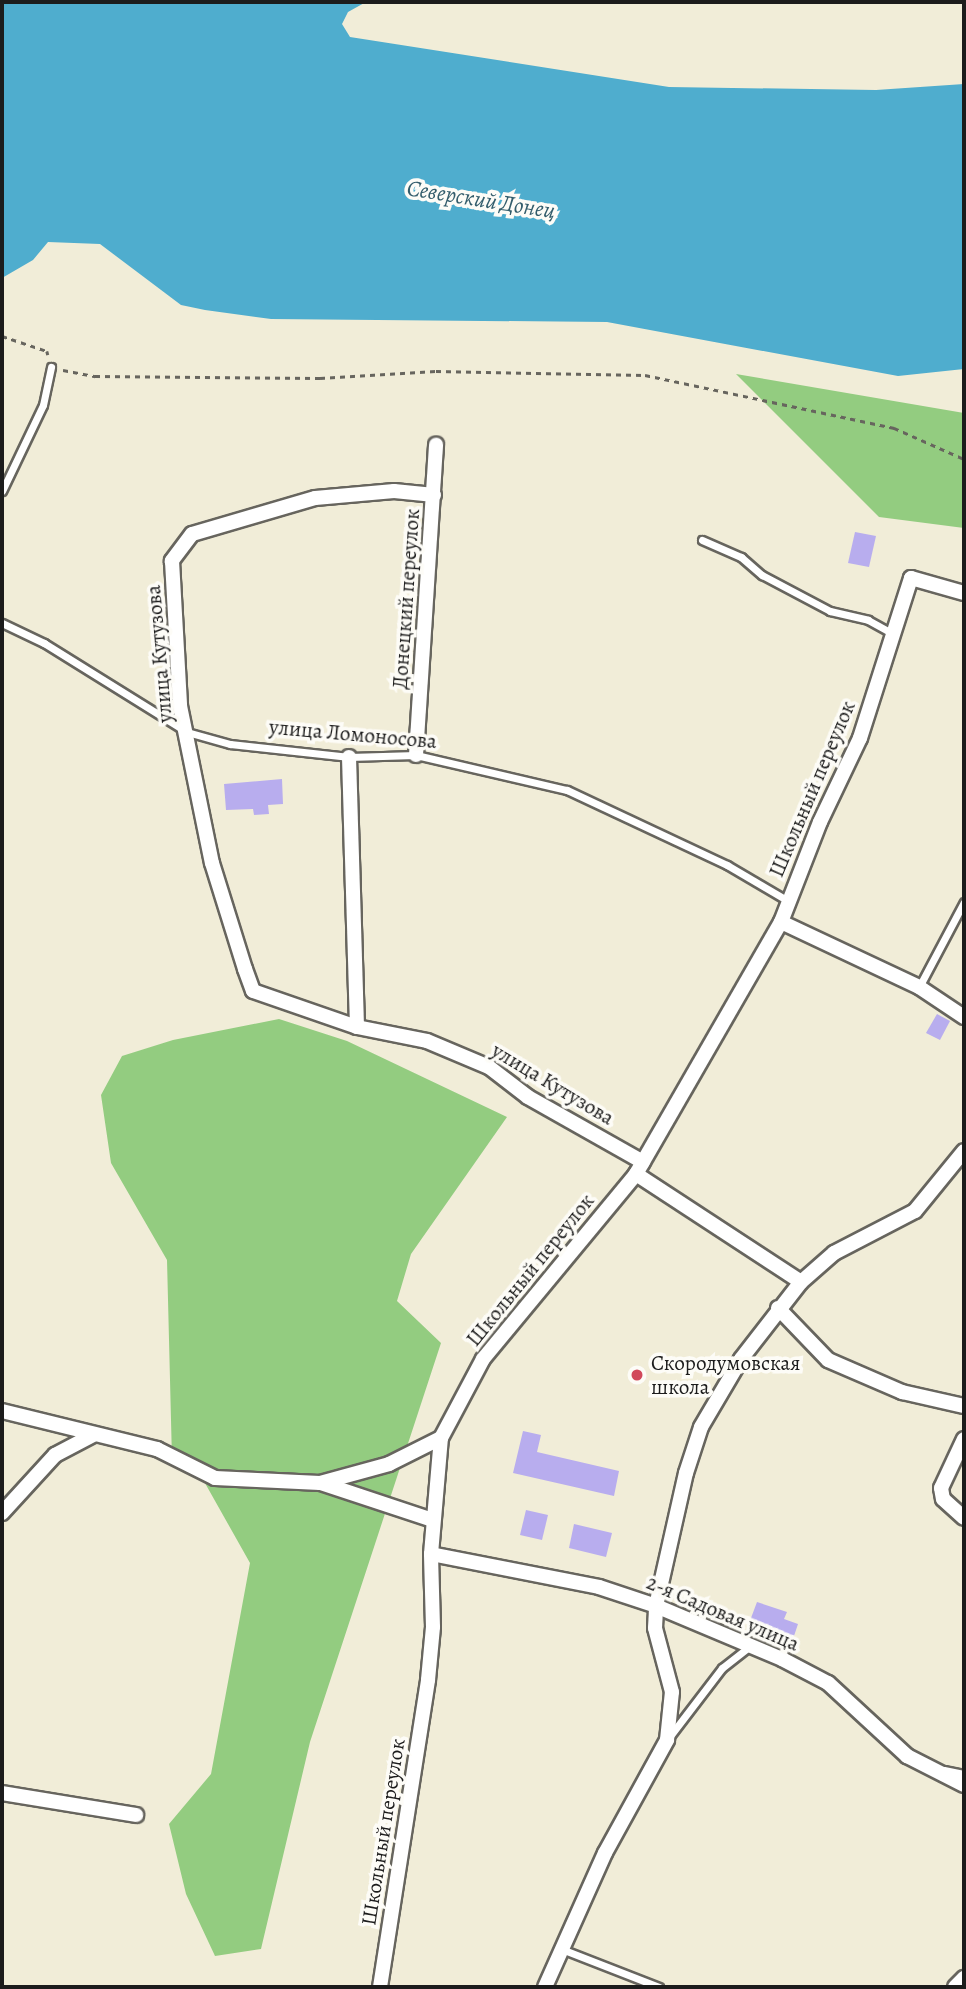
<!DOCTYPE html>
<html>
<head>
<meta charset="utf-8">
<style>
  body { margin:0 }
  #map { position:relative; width:966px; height:1989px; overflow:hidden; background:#f1edd8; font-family:Alegreya,serif }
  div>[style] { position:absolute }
  .green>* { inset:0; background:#93cc80 }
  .water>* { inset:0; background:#4fadce }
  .building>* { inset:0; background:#b8adee }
  .path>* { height:2.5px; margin-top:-1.25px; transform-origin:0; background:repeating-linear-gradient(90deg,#67655e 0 5px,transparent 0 10px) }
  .roads { filter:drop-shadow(2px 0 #67655e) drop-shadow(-2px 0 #67655e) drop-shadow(0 2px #67655e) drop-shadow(0 -2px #67655e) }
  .service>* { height:7px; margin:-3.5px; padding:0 3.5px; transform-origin:3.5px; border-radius:3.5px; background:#fff }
  .minor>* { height:14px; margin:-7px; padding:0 7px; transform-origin:7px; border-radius:7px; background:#fff }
  .dots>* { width:19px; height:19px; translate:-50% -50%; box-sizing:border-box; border:4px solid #fdfcf7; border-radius:50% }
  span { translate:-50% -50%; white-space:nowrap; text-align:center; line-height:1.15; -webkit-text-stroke:7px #fdfcf7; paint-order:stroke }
  .street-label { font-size:21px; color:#1c1c1c }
  .poi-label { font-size:21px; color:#1c1c1c }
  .left { translate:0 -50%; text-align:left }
  .water-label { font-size:23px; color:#335d6c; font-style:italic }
  .frame { position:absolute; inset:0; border:4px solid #1c1c1c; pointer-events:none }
</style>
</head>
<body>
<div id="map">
  <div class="green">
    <div style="clip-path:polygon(736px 374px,964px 413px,964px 528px,879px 517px)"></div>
    <div style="clip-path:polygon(279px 1019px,347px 1041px,507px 1117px,411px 1254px,397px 1301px,441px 1343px,310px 1742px,261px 1949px,215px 1956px,186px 1894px,169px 1824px,211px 1774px,250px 1563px,201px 1476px,172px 1460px,167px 1260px,111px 1163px,101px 1095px,122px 1056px,173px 1040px)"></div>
  </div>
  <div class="water">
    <div style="clip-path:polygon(2px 2px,366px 2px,348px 12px,342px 24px,350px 37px,669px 87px,876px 90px,964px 84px,964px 369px,898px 376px,607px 322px,271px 319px,205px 310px,181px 305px,100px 244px,48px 242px,33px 260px,2px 278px)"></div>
  </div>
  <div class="building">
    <div style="clip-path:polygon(855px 532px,876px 536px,869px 567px,848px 563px)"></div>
    <div style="clip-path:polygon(282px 779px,283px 804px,268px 805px,269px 814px,254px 815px,253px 809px,226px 810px,224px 784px)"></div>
    <div style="clip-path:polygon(937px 1014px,950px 1021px,940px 1040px,926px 1033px)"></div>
    <div style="clip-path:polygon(523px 1431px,541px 1435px,537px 1452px,619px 1471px,614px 1496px,513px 1473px)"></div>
    <div style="clip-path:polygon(526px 1510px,548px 1515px,542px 1540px,520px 1535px)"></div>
    <div style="clip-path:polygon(574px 1524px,612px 1533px,606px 1557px,569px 1548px)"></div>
    <div style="clip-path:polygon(757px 1602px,787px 1612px,784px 1619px,798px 1624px,792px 1642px,748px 1626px)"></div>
  </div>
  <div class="path">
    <div style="left:2px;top:336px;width:47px;rotate:18.4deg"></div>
    <div style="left:47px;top:351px;width:4px;rotate:76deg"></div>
    <div style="left:63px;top:370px;width:33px;rotate:11deg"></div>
    <div style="left:95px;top:376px;width:225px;rotate:0.5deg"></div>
    <div style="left:320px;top:378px;width:116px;rotate:-3.5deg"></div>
    <div style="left:436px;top:371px;width:209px;rotate:1.1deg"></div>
    <div style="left:645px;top:375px;width:255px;rotate:12deg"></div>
    <div style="left:894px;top:428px;width:77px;rotate:23.9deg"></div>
  </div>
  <div class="roads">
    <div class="service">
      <div style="left:2px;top:491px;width:95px;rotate:-64.5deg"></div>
      <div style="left:43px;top:405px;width:39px;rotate:-78deg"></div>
      <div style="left:702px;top:540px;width:43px;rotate:23.6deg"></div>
      <div style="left:741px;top:557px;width:28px;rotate:41deg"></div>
      <div style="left:762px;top:575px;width:77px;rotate:27.9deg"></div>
      <div style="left:830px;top:611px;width:39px;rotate:13deg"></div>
      <div style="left:868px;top:620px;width:29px;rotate:29deg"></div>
      <div style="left:2px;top:623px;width:47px;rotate:25.5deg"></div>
      <div style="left:44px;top:643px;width:168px;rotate:31.9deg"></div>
      <div style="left:187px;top:732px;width:45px;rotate:15.6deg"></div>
      <div style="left:230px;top:744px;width:120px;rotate:6.2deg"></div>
      <div style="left:349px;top:757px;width:67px;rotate:-1.7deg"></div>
      <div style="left:416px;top:755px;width:155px;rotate:13.1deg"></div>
      <div style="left:567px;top:790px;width:177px;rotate:25.1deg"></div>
      <div style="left:727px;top:865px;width:71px;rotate:30.5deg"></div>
      <div style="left:919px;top:987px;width:96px;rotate:-62.1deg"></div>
      <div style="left:670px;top:1736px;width:86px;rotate:-52.6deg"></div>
      <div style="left:722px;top:1668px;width:36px;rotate:-38deg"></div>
      <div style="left:944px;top:1770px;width:20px;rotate:11deg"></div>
      <div style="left:564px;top:1950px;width:102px;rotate:21.3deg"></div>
    </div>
    <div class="minor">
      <div style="left:434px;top:495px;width:40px;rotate:-174.3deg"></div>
      <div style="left:394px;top:491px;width:79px;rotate:174.9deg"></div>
      <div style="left:315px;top:498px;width:128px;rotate:163.7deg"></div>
      <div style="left:192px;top:534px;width:34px;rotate:127deg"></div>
      <div style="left:172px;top:561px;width:145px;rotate:86.8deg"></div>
      <div style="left:180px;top:706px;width:160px;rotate:78.5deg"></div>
      <div style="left:212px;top:863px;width:111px;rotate:72.7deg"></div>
      <div style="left:245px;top:969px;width:23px;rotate:70deg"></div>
      <div style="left:253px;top:991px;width:110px;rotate:19.1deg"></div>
      <div style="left:357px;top:1027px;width:71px;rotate:11.3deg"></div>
      <div style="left:427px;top:1041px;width:67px;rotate:22.8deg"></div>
      <div style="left:489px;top:1067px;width:49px;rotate:37.6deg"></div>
      <div style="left:528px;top:1097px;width:132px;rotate:29.5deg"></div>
      <div style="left:416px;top:755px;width:311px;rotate:-86.3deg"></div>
      <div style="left:349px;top:757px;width:270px;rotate:88.3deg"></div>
      <div style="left:781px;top:922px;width:153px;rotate:25.2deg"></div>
      <div style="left:919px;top:987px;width:54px;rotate:33.7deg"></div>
      <div style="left:636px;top:1174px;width:197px;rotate:33.2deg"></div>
      <div style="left:778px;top:1308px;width:72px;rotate:46.1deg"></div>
      <div style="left:828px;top:1360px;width:81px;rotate:23.4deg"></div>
      <div style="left:902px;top:1392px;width:64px;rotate:12.7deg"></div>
      <div style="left:2px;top:1411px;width:160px;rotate:13.8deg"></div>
      <div style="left:157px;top:1449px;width:65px;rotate:26.6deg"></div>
      <div style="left:215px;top:1478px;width:105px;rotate:2.7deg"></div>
      <div style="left:320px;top:1483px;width:72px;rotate:-15.4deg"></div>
      <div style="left:389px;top:1464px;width:58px;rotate:-26.6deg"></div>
      <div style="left:964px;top:1439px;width:54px;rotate:115.1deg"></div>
      <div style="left:941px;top:1488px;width:11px;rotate:80deg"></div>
      <div style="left:943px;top:1499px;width:28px;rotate:42deg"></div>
      <div style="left:321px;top:1483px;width:118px;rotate:18.3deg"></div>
      <div style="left:2px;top:1513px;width:79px;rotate:-47.6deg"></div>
      <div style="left:55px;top:1455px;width:43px;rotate:-27.8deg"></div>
      <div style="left:431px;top:1554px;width:171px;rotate:11.1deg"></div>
      <div style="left:599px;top:1587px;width:60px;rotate:18.4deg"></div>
      <div style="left:656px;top:1606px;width:137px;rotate:22.8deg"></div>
      <div style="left:782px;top:1659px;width:52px;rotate:27.6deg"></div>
      <div style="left:828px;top:1683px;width:108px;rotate:42.7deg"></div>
      <div style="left:907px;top:1756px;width:64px;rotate:27deg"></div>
      <div style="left:2px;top:1793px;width:136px;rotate:9.3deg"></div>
      <div style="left:380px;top:1987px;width:311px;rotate:-81.1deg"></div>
      <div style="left:428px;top:1680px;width:53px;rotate:-84.6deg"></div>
      <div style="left:433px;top:1627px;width:73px;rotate:-91.6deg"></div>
      <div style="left:431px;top:1554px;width:116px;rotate:-85.1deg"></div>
      <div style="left:441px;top:1438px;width:89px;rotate:-62deg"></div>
      <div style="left:483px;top:1359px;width:240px;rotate:-50.4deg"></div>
      <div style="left:636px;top:1174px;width:291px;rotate:-60.1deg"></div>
      <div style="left:781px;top:922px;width:107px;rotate:-68.7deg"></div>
      <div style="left:820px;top:822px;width:93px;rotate:-64.5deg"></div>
      <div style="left:860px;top:738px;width:168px;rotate:-72.3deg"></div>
      <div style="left:911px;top:578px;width:55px;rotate:15.8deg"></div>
      <div style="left:545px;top:1987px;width:147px;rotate:-65.9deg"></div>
      <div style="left:605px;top:1853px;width:129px;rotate:-61.2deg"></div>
      <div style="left:667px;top:1740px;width:48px;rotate:-84.1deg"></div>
      <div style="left:672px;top:1692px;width:66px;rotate:-104.9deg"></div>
      <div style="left:655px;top:1628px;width:22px;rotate:-87deg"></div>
      <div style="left:656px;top:1606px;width:136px;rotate:-77.3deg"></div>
      <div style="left:686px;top:1473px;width:48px;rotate:-71.9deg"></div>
      <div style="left:701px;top:1427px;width:79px;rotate:-59.5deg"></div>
      <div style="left:741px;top:1359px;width:98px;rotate:-52.1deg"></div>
      <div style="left:801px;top:1282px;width:44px;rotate:-41.3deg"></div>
      <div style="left:834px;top:1253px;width:91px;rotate:-27.4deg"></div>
      <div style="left:915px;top:1211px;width:77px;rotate:-50.8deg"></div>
      <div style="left:955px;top:1987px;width:13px;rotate:-45deg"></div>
    </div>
  </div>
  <div class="dots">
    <div style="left:637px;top:1375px;background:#d1495b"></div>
  </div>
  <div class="street-label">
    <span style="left:406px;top:599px;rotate:-86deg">Донецкий переулок</span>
    <span style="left:159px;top:654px;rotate:-95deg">улица Кутузова</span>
    <span style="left:353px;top:734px;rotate:5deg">улица Ломоносова</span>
    <span style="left:812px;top:789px;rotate:-67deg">Школьный переулок</span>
    <span style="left:553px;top:1084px;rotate:31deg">улица Кутузова</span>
    <span style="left:530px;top:1270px;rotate:-51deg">Школьный переулок</span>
    <span style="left:723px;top:1613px;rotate:23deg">2-я Садовая улица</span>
    <span style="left:383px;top:1832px;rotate:-81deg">Школьный переулок</span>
  </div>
  <div class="poi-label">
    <span class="left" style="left:651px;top:1375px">Скородумовская<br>школа</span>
  </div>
  <div class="water-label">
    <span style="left:481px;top:200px;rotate:9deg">Северский Донец</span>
  </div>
  <div class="frame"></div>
</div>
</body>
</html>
